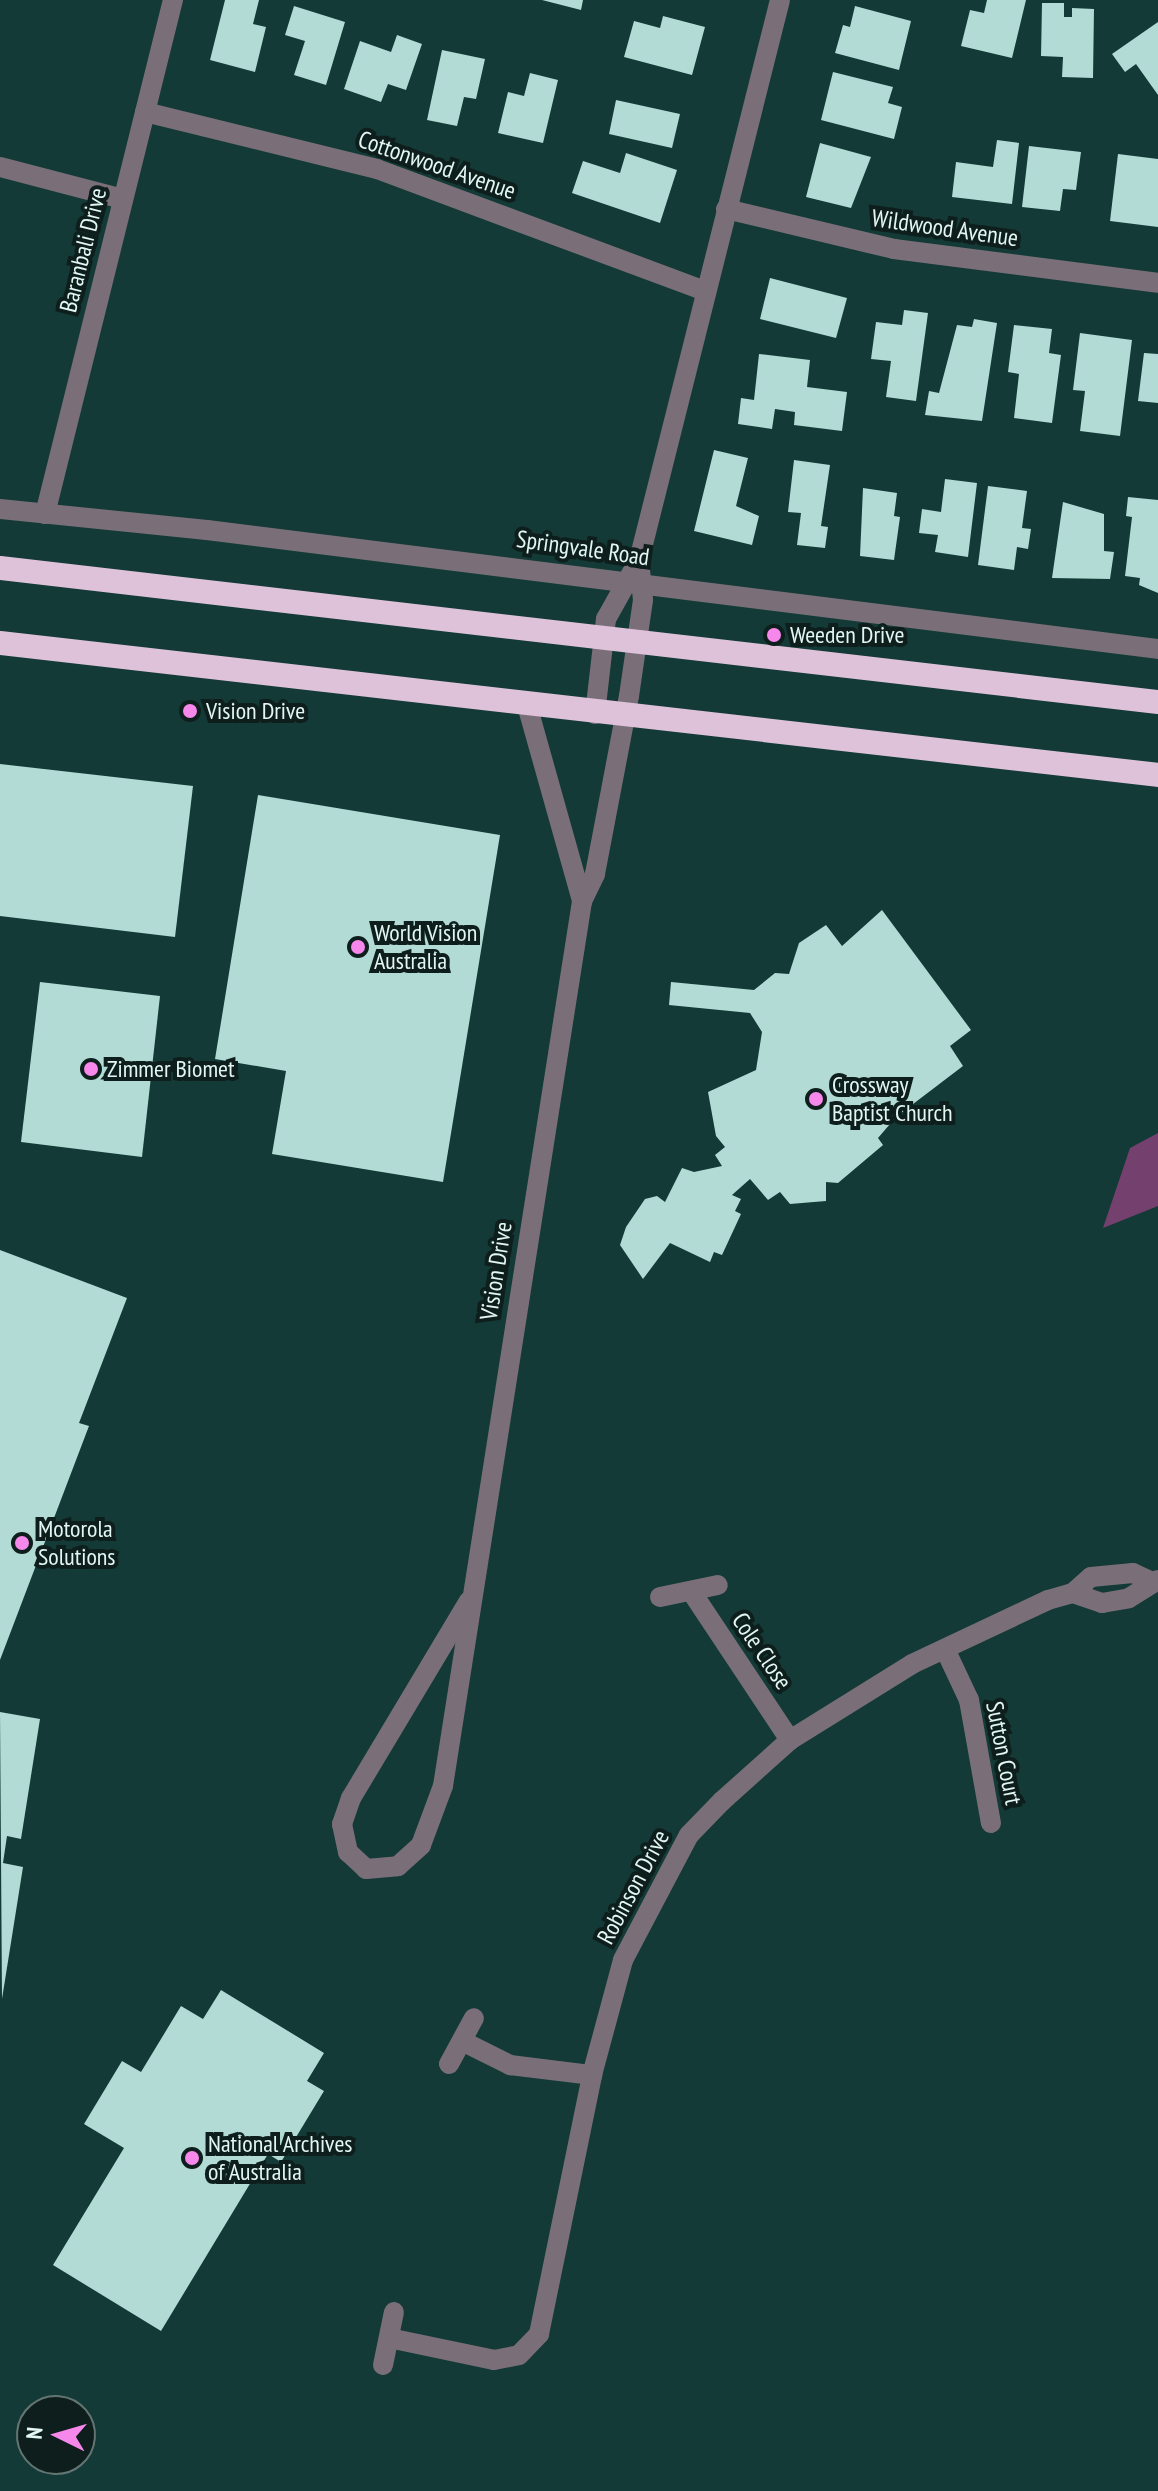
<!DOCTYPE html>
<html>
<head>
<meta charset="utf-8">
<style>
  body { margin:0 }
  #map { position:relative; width:1158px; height:2491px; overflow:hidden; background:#133a36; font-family:"PT Sans Narrow",sans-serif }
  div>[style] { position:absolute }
  .green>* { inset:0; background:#74416f }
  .building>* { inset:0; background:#b2dbd5 }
  .minor>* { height:20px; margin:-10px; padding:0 10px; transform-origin:10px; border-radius:10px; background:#7a6f79 }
  .highway>* { height:24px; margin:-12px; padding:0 12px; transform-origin:12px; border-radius:12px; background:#dec2da }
  .dots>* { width:22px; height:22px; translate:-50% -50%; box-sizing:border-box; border:4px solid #0e1e1c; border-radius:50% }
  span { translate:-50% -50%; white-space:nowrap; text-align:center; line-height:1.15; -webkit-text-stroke:8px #0e1e1c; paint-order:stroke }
  .street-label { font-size:24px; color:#e2f7f4 }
  .poi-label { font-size:24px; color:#e2f7f4 }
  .left { translate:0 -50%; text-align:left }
  .north { position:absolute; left:16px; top:2395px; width:80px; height:80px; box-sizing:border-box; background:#0e1e1c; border:2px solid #637572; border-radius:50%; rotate:275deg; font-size:22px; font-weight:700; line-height:32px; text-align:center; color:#e2f7f4 }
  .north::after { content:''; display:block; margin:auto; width:28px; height:36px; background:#f788eb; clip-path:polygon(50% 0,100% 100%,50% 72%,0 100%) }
</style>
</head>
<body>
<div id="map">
  <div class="green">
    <div style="clip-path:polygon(1158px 1133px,1158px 1206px,1103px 1228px,1130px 1148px)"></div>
  </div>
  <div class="building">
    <div style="clip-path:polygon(225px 0,259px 0,253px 24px,266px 27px,255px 72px,210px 60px)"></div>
    <div style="clip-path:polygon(542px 0,583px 0,581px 10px)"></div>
    <div style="clip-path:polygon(987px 0,1026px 0,1012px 58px,961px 46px,970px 10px,984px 13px)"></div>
    <div style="clip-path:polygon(1042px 3px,1064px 3px,1064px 17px,1072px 17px,1072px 8px,1094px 9px,1093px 78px,1062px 77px,1063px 57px,1041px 56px)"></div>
    <div style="clip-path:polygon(294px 6px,345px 22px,326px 85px,294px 75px,305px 41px,285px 35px)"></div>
    <div style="clip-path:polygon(855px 6px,911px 21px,899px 70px,835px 53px,843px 25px,850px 27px)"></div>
    <div style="clip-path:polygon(663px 16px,705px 27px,692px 75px,624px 57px,634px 21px,660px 28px)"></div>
    <div style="clip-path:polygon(1158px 22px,1158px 95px,1136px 64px,1125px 72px,1112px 54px)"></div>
    <div style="clip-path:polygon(397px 35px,422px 44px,406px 90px,388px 84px,381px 102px,344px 89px,360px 41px,391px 52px)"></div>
    <div style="clip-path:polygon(442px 50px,485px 59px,476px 99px,464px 97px,457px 126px,427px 120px)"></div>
    <div style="clip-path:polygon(833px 72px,893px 87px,888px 103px,902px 107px,894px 139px,821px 120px)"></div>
    <div style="clip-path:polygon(530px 73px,558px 80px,543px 143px,498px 133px,508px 92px,524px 96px)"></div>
    <div style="clip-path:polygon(616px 100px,680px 114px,672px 148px,609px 134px)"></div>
    <div style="clip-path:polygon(997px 140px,1019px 143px,1012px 204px,952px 197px,956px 162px,993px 167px)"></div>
    <div style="clip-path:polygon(820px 143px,871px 157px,851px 208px,806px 197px)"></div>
    <div style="clip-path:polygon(1029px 146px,1081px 152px,1076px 190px,1063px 189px,1060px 211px,1022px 207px)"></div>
    <div style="clip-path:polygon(626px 153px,677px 170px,660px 223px,572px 193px,583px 161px,620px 173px)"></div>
    <div style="clip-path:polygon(1118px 154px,1158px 159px,1158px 227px,1110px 221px)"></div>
    <div style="clip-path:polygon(770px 278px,847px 298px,836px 338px,760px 319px)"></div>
    <div style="clip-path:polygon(904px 310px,928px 313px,916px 401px,886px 397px,891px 361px,871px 359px,876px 322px,902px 325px)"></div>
    <div style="clip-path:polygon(974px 319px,997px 323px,982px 421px,925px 415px,929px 391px,939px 393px,957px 325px,972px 327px)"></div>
    <div style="clip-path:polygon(1014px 325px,1052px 329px,1049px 353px,1061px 355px,1052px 423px,1014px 418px,1019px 374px,1008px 372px)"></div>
    <div style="clip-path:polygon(1080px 333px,1132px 340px,1120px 436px,1080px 431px,1085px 391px,1073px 390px)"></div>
    <div style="clip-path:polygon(1144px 353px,1158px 354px,1158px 403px,1138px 401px)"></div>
    <div style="clip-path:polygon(759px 354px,810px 360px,807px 387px,847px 392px,842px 431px,794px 425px,795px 412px,775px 409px,772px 429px,738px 424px,741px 398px,754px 400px)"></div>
    <div style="clip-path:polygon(714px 450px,748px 458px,736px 506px,759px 516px,752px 545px,694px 531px)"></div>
    <div style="clip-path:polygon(794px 460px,830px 465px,821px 526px,828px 527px,825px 548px,797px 545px,801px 513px,788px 512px)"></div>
    <div style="clip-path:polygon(945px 479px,977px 483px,968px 557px,935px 552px,938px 535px,919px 533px,922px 509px,941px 512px)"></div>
    <div style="clip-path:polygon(988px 486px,1027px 491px,1022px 528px,1031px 529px,1028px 549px,1017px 547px,1014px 570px,978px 565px)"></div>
    <div style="clip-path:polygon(863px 488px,897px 493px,894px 516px,900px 517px,894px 560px,860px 556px)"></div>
    <div style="clip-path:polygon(1128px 497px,1158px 500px,1158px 593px,1139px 585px,1140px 578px,1125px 576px,1132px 517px,1126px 516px)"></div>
    <div style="clip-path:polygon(1063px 502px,1104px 514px,1104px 551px,1114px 552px,1110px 579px,1052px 578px)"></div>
    <div style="clip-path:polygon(0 764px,193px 786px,175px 937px,0 916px)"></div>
    <div style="clip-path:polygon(258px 795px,500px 835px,443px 1182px,272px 1154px,286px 1071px,215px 1059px)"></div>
    <div style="clip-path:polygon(882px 910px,971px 1030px,950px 1046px,963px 1066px,896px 1117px,878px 1138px,883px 1145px,838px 1183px,826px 1182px,826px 1201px,790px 1204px,780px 1192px,768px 1200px,750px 1179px,732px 1195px,741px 1199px,735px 1211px,741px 1214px,722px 1255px,714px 1252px,710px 1262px,670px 1243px,643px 1279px,620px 1245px,626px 1227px,645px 1199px,657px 1196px,665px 1202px,682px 1168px,694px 1172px,722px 1166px,715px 1155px,725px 1147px,716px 1136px,708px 1092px,756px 1070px,762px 1032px,750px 1013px,669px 1005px,671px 982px,754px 990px,775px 973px,789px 974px,799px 943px,826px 925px,842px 946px)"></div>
    <div style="clip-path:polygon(40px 982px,160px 996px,142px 1157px,21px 1142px)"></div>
    <div style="clip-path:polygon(0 1250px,127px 1298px,79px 1423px,89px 1426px,0 1660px)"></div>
    <div style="clip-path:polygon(0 1712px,40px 1719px,21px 1839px,7px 1836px,3px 1863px,23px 1867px,2px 1999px)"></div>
    <div style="clip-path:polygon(221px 1990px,324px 2053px,307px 2081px,324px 2091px,281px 2162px,268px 2154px,161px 2331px,53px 2265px,124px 2148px,84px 2124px,122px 2061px,141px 2072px,181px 2006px,203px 2019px)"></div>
  </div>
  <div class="minor">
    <div style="left:145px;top:112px;width:239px;rotate:13.8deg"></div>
    <div style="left:377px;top:169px;width:350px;rotate:20.4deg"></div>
    <div style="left:0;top:167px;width:127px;rotate:14.6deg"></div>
    <div style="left:726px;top:209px;width:173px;rotate:13.4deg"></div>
    <div style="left:894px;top:249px;width:266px;rotate:7.3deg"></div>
    <div style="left:0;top:509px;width:208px;rotate:5.8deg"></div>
    <div style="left:207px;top:530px;width:958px;rotate:7.13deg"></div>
    <div style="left:45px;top:514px;width:530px;rotate:-76.02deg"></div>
    <div style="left:527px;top:705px;width:204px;rotate:74.3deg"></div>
    <div style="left:595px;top:714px;width:96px;rotate:-83.4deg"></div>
    <div style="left:606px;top:619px;width:68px;rotate:-60.8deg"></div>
    <div style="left:639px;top:560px;width:577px;rotate:-75.87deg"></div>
    <div style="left:691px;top:1591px;width:179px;rotate:56.4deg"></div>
    <div style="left:1073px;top:1593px;width:31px;rotate:19deg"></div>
    <div style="left:1102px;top:1603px;width:27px;rotate:-10deg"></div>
    <div style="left:1129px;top:1598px;width:34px;rotate:-32deg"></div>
    <div style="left:660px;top:1597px;width:59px;rotate:-11.7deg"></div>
    <div style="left:469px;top:1601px;width:230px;rotate:120.9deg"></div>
    <div style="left:351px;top:1798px;width:28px;rotate:109deg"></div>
    <div style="left:342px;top:1824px;width:29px;rotate:78deg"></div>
    <div style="left:348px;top:1852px;width:25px;rotate:43deg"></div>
    <div style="left:366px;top:1869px;width:32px;rotate:-5deg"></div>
    <div style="left:398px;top:1866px;width:31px;rotate:-42deg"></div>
    <div style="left:421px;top:1845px;width:63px;rotate:-69.6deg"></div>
    <div style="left:443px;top:1786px;width:896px;rotate:-81.07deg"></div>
    <div style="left:582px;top:901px;width:30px;rotate:-64deg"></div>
    <div style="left:595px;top:874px;width:181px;rotate:-79.2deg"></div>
    <div style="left:629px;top:696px;width:97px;rotate:-81.7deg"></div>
    <div style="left:643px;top:600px;width:40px;rotate:-95.7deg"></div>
    <div style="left:945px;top:1649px;width:56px;rotate:64.8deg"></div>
    <div style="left:969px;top:1700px;width:125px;rotate:79.9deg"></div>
    <div style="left:462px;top:2041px;width:54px;rotate:26.6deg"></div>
    <div style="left:510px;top:2065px;width:83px;rotate:7deg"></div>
    <div style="left:449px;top:2064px;width:52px;rotate:-61.5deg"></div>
    <div style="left:389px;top:2338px;width:107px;rotate:11.8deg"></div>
    <div style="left:494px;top:2360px;width:25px;rotate:-11deg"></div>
    <div style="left:519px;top:2355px;width:29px;rotate:-46deg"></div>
    <div style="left:539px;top:2334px;width:264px;rotate:-78.4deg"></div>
    <div style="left:592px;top:2075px;width:119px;rotate:-74.9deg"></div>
    <div style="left:623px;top:1960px;width:141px;rotate:-62.2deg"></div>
    <div style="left:689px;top:1835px;width:47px;rotate:-45.9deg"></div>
    <div style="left:722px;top:1801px;width:91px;rotate:-41.9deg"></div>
    <div style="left:790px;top:1740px;width:144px;rotate:-31.9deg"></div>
    <div style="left:912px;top:1664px;width:150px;rotate:-25.2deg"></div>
    <div style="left:1048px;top:1600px;width:26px;rotate:-16deg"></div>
    <div style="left:1073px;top:1593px;width:24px;rotate:-42deg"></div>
    <div style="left:1091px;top:1577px;width:42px;rotate:-5.4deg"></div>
    <div style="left:1133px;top:1573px;width:19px;rotate:25deg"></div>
    <div style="left:383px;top:2365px;width:54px;rotate:-78.3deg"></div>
  </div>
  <div class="highway">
    <div style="left:0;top:568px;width:1166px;rotate:6.6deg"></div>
    <div style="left:0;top:643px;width:1165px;rotate:6.5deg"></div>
  </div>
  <div class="dots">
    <div style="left:774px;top:635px;background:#f788eb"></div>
    <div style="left:190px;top:711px;background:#f788eb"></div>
    <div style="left:358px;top:947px;background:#f788eb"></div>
    <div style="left:91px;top:1069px;background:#f788eb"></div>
    <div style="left:816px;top:1099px;background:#f788eb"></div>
    <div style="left:22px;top:1543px;background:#f788eb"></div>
    <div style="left:192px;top:2158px;background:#f788eb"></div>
  </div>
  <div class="street-label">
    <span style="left:437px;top:165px;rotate:19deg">Cottonwood Avenue</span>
    <span style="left:945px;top:228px;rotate:8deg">Wildwood Avenue</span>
    <span style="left:83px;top:250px;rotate:-76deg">Baranbali Drive</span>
    <span style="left:583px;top:548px;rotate:8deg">Springvale Road</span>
    <span style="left:496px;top:1271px;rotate:-81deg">Vision Drive</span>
    <span style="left:762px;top:1651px;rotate:56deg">Cole Close</span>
    <span style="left:1004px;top:1753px;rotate:79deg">Sutton Court</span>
    <span style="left:633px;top:1887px;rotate:-62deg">Robinson Drive</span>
  </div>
  <div class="poi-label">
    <span class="left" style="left:790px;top:635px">Weeden Drive</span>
    <span class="left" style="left:206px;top:711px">Vision Drive</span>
    <span class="left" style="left:374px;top:947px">World Vision<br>Australia</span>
    <span class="left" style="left:107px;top:1069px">Zimmer Biomet</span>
    <span class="left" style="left:832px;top:1099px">Crossway<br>Baptist Church</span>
    <span class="left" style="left:38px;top:1543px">Motorola<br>Solutions</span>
    <span class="left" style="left:208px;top:2158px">National Archives<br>of Australia</span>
  </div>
  <div class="north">N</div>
</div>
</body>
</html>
